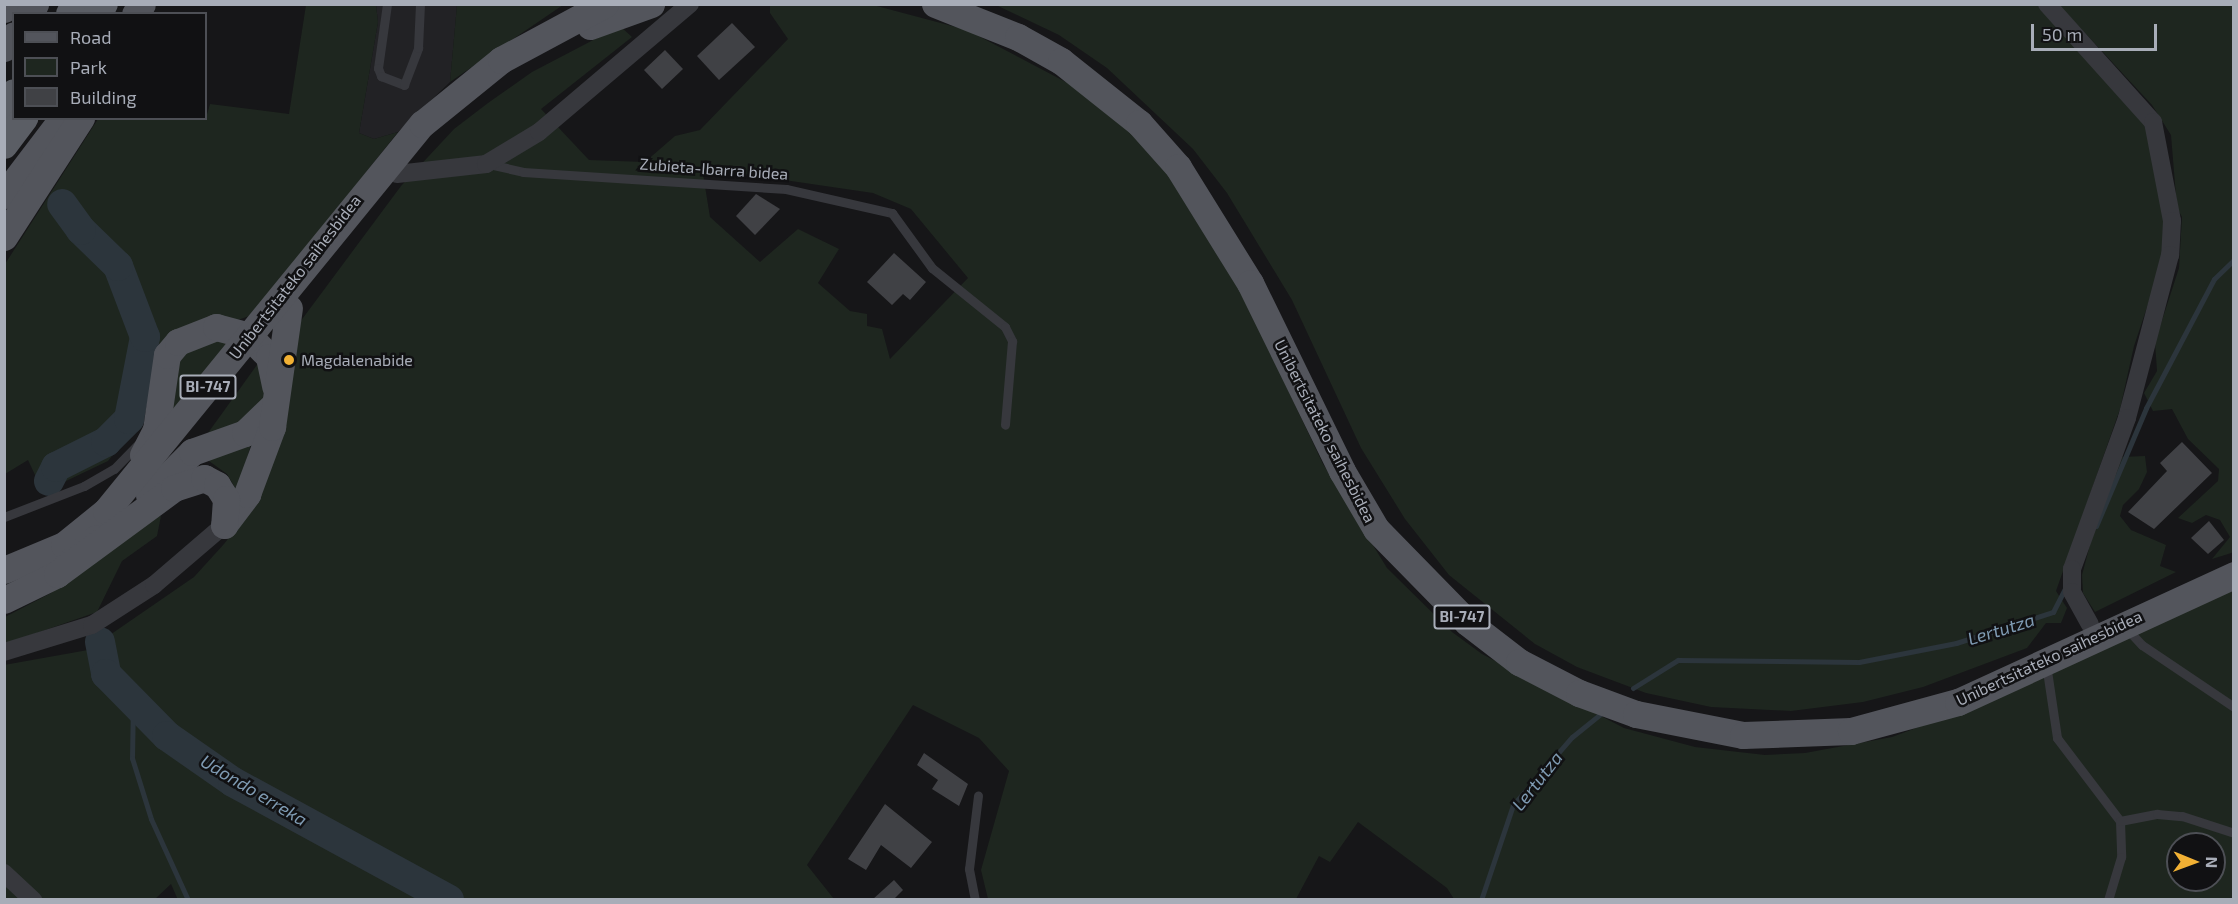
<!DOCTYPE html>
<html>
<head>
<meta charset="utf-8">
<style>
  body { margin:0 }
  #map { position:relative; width:2238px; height:904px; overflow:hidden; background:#161618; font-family:"Exo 2",sans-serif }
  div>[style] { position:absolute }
  .built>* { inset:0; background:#222225 }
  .green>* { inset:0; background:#1e261f }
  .stream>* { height:5px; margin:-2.5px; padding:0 2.5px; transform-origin:2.5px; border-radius:2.5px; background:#2c353c }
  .river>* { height:30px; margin:-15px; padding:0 15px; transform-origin:15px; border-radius:15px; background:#2c353c }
  .building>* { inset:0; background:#404145 }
  .service>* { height:9px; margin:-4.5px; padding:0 4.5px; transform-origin:4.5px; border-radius:4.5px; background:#37383d }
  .minor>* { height:18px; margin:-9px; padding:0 9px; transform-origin:9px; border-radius:9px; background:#37383d }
  .primary>* { height:27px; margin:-13.5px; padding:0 13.5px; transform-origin:13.5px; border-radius:13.5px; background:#53555c }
  .trunk>* { height:28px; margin:-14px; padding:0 14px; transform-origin:14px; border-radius:14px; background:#5b5e65 }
  .dots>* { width:16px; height:16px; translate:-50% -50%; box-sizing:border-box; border:3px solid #111113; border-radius:50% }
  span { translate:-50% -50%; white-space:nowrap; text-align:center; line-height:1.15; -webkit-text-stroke:5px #111113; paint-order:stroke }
  .shield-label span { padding:2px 4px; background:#111113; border:2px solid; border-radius:4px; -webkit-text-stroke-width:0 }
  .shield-label { font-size:15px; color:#a8adb8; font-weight:700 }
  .street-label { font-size:16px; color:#a8adb8 }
  .poi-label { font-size:16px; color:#a8adb8 }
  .left { translate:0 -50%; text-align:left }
  .water-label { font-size:18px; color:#7f9bb3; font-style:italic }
  .frame { position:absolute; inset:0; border:6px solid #a8adb8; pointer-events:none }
  .legend { position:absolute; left:12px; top:12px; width:195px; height:108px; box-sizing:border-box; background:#111113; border:2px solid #4d4f55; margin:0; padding:8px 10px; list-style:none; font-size:18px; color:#a8adb8 }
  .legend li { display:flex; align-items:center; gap:12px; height:30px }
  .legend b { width:30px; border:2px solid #4d4f55 }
  .north { position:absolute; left:2166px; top:832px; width:60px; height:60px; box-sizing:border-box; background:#111113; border:2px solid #4d4f55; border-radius:50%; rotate:91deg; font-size:16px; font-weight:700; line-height:24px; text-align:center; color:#a8adb8 }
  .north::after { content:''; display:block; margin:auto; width:21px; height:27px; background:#f2b134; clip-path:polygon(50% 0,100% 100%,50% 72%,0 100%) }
  .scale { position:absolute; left:2031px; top:24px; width:126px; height:27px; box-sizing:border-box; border:3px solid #a8adb8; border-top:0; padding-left:8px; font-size:18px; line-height:21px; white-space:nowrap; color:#a8adb8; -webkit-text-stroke:4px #111113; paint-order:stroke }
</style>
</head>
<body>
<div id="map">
  <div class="built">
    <div style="clip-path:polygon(376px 5px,457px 5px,450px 82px,398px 132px,374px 139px,359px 133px,378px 22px)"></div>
  </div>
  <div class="green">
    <div style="clip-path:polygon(306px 5px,376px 5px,378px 22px,359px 133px,374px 139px,398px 132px,252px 315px,158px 348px,139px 422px,108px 461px,43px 492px,28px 460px,5px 474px,5px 264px,98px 119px,206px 118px,210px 104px,289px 114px)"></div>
    <div style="clip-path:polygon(457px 5px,457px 4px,563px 5px,450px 82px)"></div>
    <div style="clip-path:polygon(evenodd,770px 5px,873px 5px,967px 30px,1079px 89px,1138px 138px,1167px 166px,1241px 291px,1323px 464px,1387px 568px,1452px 632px,1482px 654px,1624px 728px,1695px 747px,1765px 755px,1805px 753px,1892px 737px,2012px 692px,2233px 587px,2233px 899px,1454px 899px,1447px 888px,1358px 822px,1330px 862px,1319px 856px,1296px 899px,988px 899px,981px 870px,1009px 771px,979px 738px,913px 705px,807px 865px,834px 899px,178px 900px,171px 884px,155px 899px,5px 899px,4px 665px,88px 650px,194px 577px,224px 544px,248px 513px,300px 322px,401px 186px,454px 129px,488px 103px,532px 72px,620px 26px,632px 37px,541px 109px,589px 160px,645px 162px,675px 136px,700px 130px,788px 39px,770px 13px,770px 5px,702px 168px,873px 193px,911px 209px,968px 278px,890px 359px,882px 329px,867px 326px,867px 314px,850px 311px,818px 283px,839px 249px,798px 229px,760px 262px,710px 217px,702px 168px,770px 5px,2178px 844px,2214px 844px,2214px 880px,2178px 880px,2178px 844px)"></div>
    <div style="clip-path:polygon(996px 5px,2039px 5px,2147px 127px,2163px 200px,2163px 259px,2134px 346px,2120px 409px,2056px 591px,2067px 608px,2061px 623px,2046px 623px,2027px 648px,1923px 687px,1863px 702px,1791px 711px,1711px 707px,1646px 693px,1577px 667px,1535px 644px,1449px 575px,1405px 519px,1361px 448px,1292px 300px,1227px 193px,1193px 149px,1107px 68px,1059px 35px)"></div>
    <div style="clip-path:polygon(2059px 5px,2233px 5px,2234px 552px,2225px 555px,2212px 559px,2230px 537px,2220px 520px,2206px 515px,2192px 523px,2178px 518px,2218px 481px,2219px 469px,2188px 439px,2172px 409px,2153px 411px,2144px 393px,2157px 371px,2155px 342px,2179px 268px,2182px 217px,2177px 208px,2171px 135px,2152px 105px)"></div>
    <div style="clip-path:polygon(237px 339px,162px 436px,167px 378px,193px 340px)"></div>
    <div style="clip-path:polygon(262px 358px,268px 389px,260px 416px,200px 444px)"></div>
    <div style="clip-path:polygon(253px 438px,237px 491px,227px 474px,202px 456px)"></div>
    <div style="clip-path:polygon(2145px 456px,2147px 472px,2139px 489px,2123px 505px,2120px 516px,2131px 530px,2166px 545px,2160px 566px,2176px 572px,2095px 612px,2083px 593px,2082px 575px,2104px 492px,2121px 457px)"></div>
    <div style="clip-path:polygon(161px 516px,157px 536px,122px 561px,97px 612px,5px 644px,5px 617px,51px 593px,147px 518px)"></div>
  </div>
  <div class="stream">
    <div style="left:2096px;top:526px;width:128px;rotate:-67deg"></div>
    <div style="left:2146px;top:408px;width:146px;rotate:-62.2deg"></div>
    <div style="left:2214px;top:279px;width:28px;rotate:-44deg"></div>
    <div style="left:1633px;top:688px;width:53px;rotate:-31.9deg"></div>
    <div style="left:1678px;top:660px;width:181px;rotate:0.6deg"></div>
    <div style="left:1859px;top:662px;width:99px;rotate:-11.1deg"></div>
    <div style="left:1956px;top:643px;width:102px;rotate:-17.7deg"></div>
    <div style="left:2053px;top:612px;width:27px;rotate:-63deg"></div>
    <div style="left:133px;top:701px;width:57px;rotate:91deg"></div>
    <div style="left:132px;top:758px;width:64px;rotate:72.7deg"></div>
    <div style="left:151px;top:819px;width:89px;rotate:65.4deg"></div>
    <div style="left:1481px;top:900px;width:100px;rotate:-71.4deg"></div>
    <div style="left:1513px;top:805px;width:90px;rotate:-49.1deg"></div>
    <div style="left:1572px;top:737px;width:40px;rotate:-39deg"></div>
  </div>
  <div class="river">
    <div style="left:49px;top:481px;width:16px;rotate:-63deg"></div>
    <div style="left:56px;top:467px;width:56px;rotate:-26.6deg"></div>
    <div style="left:106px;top:442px;width:33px;rotate:-45deg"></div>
    <div style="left:129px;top:419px;width:84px;rotate:-79deg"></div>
    <div style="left:145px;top:337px;width:76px;rotate:-110.8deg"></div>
    <div style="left:118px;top:266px;width:52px;rotate:-135.8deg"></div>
    <div style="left:81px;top:230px;width:32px;rotate:-126deg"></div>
    <div style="left:100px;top:642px;width:33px;rotate:79deg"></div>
    <div style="left:106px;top:674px;width:87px;rotate:45.5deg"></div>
    <div style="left:167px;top:736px;width:80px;rotate:34.9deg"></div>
    <div style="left:233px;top:782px;width:246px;rotate:28.6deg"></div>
  </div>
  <div class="building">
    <div style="clip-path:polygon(732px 23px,755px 47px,719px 80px,697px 56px)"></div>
    <div style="clip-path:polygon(665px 50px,683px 69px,662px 89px,644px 70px)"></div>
    <div style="clip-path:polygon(756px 194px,780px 209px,755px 235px,736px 216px)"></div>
    <div style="clip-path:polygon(894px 253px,926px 282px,910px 300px,903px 294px,892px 305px,867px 282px)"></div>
    <div style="clip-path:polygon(2182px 442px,2212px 473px,2154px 529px,2128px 512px,2167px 471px,2160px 463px)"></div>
    <div style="clip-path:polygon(2209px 521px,2224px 540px,2208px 554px,2191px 538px)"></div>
    <div style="clip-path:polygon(924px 753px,968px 784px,959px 806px,932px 789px,938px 780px,917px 765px)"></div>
    <div style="clip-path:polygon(885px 804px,932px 842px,911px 868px,881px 845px,866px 870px,848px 859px)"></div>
    <div style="clip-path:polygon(894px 880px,903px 890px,893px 900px,872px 900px)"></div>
  </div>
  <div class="service">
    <div style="left:387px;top:4px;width:65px;rotate:98deg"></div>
    <div style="left:378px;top:68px;width:9px;rotate:69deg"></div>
    <div style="left:381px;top:76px;width:25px;rotate:21deg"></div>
    <div style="left:404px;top:85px;width:40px;rotate:-69deg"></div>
    <div style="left:418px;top:48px;width:44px;rotate:-87.4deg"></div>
    <div style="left:489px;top:164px;width:35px;rotate:13deg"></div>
    <div style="left:523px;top:172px;width:264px;rotate:3.7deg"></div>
    <div style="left:786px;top:189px;width:109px;rotate:12.8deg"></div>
    <div style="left:892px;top:213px;width:68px;rotate:54deg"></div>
    <div style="left:932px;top:268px;width:94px;rotate:38.9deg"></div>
    <div style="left:1005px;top:327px;width:16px;rotate:63deg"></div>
    <div style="left:1012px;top:341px;width:84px;rotate:94.8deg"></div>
    <div style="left:4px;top:517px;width:86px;rotate:-21.2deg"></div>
    <div style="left:84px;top:486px;width:34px;rotate:-30deg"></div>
    <div style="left:114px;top:469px;width:33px;rotate:-46deg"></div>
    <div style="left:2127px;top:629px;width:22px;rotate:47deg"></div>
    <div style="left:2142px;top:645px;width:111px;rotate:34deg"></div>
    <div style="left:2046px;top:664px;width:75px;rotate:81.5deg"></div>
    <div style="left:2057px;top:738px;width:104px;rotate:52.8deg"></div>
    <div style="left:2120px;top:821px;width:36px;rotate:88deg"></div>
    <div style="left:2121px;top:857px;width:45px;rotate:106.8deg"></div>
    <div style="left:2120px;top:821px;width:38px;rotate:-11deg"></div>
    <div style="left:2157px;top:814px;width:25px;rotate:5deg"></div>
    <div style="left:2182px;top:816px;width:55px;rotate:18.1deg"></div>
    <div style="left:975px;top:900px;width:32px;rotate:-101deg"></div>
    <div style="left:969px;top:869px;width:74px;rotate:-83deg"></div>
  </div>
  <div class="minor">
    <div style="left:2047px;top:4px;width:159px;rotate:48.1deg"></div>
    <div style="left:2153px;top:122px;width:101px;rotate:79.1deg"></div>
    <div style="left:2172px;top:221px;width:34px;rotate:93deg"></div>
    <div style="left:2170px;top:255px;width:169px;rotate:104.8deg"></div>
    <div style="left:2127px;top:418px;width:161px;rotate:110deg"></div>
    <div style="left:2072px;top:569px;width:23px;rotate:90deg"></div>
    <div style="left:2072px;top:592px;width:37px;rotate:61deg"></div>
    <div style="left:397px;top:174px;width:90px;rotate:-6.4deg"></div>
    <div style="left:486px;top:164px;width:62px;rotate:-31.1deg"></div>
    <div style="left:539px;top:132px;width:198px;rotate:-40.3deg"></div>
    <div style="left:4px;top:652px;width:92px;rotate:-17.1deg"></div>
    <div style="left:92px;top:625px;width:74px;rotate:-32.8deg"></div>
    <div style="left:154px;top:585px;width:92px;rotate:-40.6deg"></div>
    <div style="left:4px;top:873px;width:40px;rotate:43deg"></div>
  </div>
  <div class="primary">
    <div style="left:935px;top:4px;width:89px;rotate:21.7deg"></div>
    <div style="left:1018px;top:37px;width:49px;rotate:29.2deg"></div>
    <div style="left:1061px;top:61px;width:100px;rotate:38.5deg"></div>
    <div style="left:1139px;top:123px;width:59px;rotate:48.4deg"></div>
    <div style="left:1178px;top:167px;width:137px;rotate:58.2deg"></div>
    <div style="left:1250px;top:283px;width:209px;rotate:63.9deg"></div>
    <div style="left:1342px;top:471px;width:67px;rotate:59.6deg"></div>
    <div style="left:1376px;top:529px;width:130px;rotate:45.6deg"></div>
    <div style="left:1467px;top:622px;width:66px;rotate:37.6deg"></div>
    <div style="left:1519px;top:662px;width:68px;rotate:27.3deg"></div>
    <div style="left:1579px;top:693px;width:61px;rotate:20.2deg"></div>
    <div style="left:1636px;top:714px;width:109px;rotate:11.1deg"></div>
    <div style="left:1743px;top:735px;width:108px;rotate:-2.1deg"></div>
    <div style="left:1851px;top:731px;width:111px;rotate:-15.2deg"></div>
    <div style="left:1958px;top:702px;width:304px;rotate:-24.7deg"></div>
    <div style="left:4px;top:9px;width:7px;rotate:-45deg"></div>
    <div style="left:29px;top:14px;width:12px;rotate:-59deg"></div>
    <div style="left:135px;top:14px;width:12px;rotate:-55deg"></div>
    <div style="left:590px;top:26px;width:65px;rotate:-19.8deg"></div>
    <div style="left:4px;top:48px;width:16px;rotate:-52deg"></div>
    <div style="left:4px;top:195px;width:89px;rotate:-52.7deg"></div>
    <div style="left:4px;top:237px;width:142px;rotate:-57.1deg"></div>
    <div style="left:143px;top:455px;width:28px;rotate:-63deg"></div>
    <div style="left:156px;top:430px;width:76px;rotate:-81.7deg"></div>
    <div style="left:167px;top:355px;width:17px;rotate:-50deg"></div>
    <div style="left:178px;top:342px;width:41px;rotate:-21.5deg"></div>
    <div style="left:216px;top:327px;width:34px;rotate:15deg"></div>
    <div style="left:249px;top:336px;width:29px;rotate:46deg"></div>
    <div style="left:269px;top:357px;width:30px;rotate:78deg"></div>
    <div style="left:149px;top:495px;width:61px;rotate:-45deg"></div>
    <div style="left:192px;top:452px;width:56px;rotate:-19.7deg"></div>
    <div style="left:245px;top:433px;width:40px;rotate:-44deg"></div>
    <div style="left:224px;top:525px;width:39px;rotate:-53deg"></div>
    <div style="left:247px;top:494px;width:72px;rotate:-69.5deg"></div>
    <div style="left:272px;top:427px;width:120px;rotate:-81.9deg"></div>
    <div style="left:4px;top:570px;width:65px;rotate:-22.6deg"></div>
    <div style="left:64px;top:545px;width:54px;rotate:-39deg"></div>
    <div style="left:106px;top:511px;width:500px;rotate:-50.8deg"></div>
    <div style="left:422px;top:124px;width:102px;rotate:-39deg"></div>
    <div style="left:501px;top:60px;width:118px;rotate:-28.3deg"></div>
    <div style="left:57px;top:574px;width:52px;rotate:-42.6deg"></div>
    <div style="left:4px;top:600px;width:59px;rotate:-26.1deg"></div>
    <div style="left:57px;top:574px;width:145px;rotate:-36.3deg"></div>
    <div style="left:174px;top:488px;width:32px;rotate:-18deg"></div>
    <div style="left:204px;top:478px;width:15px;rotate:28deg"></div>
    <div style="left:217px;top:485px;width:17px;rotate:57deg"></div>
    <div style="left:226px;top:499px;width:26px;rotate:94deg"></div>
  </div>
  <div class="trunk">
    <div style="left:70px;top:14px;width:12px;rotate:-59deg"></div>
    <div style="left:97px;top:14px;width:12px;rotate:-55deg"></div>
    <div style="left:4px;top:106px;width:16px;rotate:-52deg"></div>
    <div style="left:4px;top:145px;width:34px;rotate:-53deg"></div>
  </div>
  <div class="dots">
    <div style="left:289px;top:360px;background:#f2b134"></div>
  </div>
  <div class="shield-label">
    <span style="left:208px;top:387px">BI-747</span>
    <span style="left:1462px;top:617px">BI-747</span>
  </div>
  <div class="street-label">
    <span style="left:714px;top:169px;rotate:4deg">Zubieta-Ibarra bidea</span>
    <span style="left:295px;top:277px;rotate:-52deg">Unibertsitateko saihesbidea</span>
    <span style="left:1325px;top:431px;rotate:63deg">Unibertsitateko saihesbidea</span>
    <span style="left:2049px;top:658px;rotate:-25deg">Unibertsitateko saihesbidea</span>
  </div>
  <div class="poi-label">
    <span class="left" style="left:301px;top:360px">Magdalenabide</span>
  </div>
  <div class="water-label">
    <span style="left:2001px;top:629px;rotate:-17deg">Lertutza</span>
    <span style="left:1537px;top:781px;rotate:-52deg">Lertutza</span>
    <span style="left:254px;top:790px;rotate:31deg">Udondo erreka</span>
  </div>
  <div class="frame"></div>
  <ul class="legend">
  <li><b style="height:8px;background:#53555c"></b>Road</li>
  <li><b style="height:16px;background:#1e261f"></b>Park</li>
  <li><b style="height:16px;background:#404145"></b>Building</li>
  </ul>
  <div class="north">N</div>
  <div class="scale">50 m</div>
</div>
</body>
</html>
